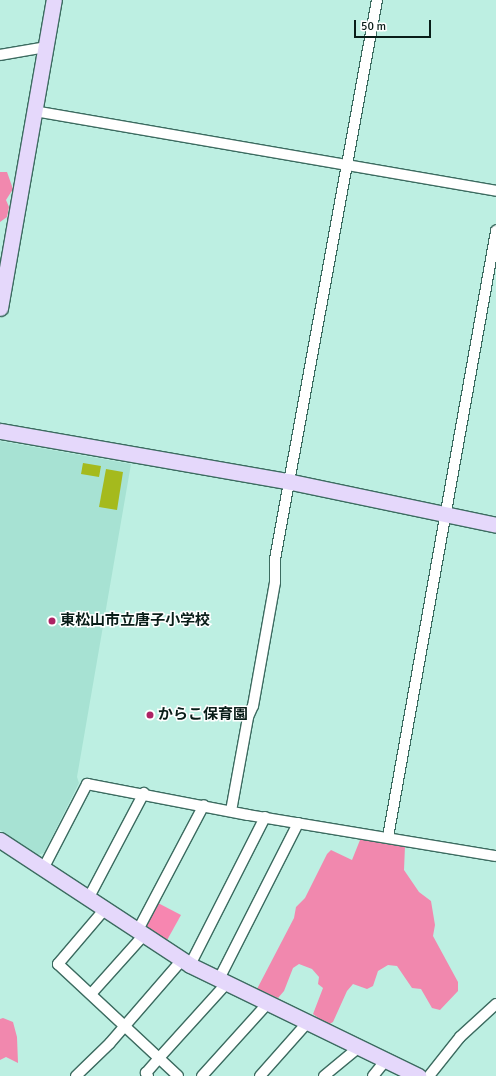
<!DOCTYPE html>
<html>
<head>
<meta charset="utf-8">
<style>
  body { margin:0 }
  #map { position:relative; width:496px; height:1076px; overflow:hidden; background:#bdefe2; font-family:Signika,"Noto Sans JP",sans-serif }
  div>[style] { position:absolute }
  .built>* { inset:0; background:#a7e2d3 }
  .green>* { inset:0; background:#f786b0 }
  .forest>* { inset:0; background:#f188ae }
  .water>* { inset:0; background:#a5ba1d }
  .roads { filter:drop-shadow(1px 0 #3c6b60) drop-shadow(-1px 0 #3c6b60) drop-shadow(0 1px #3c6b60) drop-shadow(0 -1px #3c6b60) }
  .street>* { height:10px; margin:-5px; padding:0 5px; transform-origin:5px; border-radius:5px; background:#fff }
  .secondary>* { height:15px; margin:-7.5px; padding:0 7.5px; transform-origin:7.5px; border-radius:7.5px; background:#e5d8fb }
  .dots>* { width:11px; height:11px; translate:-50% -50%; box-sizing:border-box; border:2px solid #fff; border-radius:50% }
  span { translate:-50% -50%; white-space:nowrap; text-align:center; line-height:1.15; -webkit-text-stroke:3px #fff; paint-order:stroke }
  .poi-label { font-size:15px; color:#091d18; font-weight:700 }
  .left { translate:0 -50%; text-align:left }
  .scale { position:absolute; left:354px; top:20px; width:77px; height:18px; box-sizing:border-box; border:2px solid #091d18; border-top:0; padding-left:5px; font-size:12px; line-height:14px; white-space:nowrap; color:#091d18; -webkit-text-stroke:3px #fff; paint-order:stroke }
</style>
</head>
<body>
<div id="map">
  <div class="built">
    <div style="clip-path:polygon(0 441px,131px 464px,77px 777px,79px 783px,44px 853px,38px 855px,0 830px)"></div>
  </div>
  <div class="green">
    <div style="clip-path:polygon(158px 903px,181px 915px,166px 942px,145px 927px)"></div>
  </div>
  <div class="forest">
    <div style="clip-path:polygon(0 172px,7px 172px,13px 189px,6px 200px,9px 207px,7px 217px,0 222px)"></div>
    <div style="clip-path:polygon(364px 838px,402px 843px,405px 846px,404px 870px,419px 892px,431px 901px,435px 925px,433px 936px,458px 982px,458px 991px,440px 1010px,432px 1008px,421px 989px,412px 988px,397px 966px,388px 965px,378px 971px,373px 986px,367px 989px,353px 984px,347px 991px,333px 1022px,328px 1025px,313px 1014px,323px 988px,318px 984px,319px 977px,312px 969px,299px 964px,293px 968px,284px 991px,278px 998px,257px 989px,294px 918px,296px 907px,305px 898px,327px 854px,331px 850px,352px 860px,360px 840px)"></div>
    <div style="clip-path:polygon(3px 1018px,13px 1022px,17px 1037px,18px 1063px,6px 1057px,0 1060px,0 1019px)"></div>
  </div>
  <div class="water">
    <div style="clip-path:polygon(83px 463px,101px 466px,99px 477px,81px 474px)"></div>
    <div style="clip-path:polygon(106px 469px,123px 472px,117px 510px,99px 507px)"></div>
  </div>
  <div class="roads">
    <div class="street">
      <div style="left:0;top:55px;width:47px;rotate:-9.9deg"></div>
      <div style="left:34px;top:111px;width:469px;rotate:9.8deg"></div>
      <div style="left:231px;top:811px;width:96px;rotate:-79.7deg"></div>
      <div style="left:248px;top:717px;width:12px;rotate:-66deg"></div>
      <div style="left:253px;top:706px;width:126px;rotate:-79.9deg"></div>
      <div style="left:275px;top:582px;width:23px;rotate:-90deg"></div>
      <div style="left:275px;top:559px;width:568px;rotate:-79.66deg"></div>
      <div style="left:388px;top:837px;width:616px;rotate:-79.89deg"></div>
      <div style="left:43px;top:869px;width:96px;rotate:-62.6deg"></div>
      <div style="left:87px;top:784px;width:164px;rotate:10.9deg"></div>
      <div style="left:248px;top:815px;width:251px;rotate:9.4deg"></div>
      <div style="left:88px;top:899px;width:120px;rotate:-62.2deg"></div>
      <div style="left:104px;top:910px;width:71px;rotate:130.4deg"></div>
      <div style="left:58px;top:964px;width:164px;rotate:43deg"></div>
      <div style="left:138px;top:930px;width:141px;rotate:-62.2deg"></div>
      <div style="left:190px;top:965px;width:166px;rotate:-63.1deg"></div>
      <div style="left:219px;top:979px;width:175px;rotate:-63.1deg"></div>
      <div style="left:91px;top:994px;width:79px;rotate:-48.1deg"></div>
      <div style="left:76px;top:1076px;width:47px;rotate:-44.1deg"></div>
      <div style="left:110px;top:1043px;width:110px;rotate:-49.1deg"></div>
      <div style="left:148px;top:1076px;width:4px;rotate:-124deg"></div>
      <div style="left:146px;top:1073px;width:20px;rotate:-49deg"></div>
      <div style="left:159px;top:1058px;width:101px;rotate:-47.8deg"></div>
      <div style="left:202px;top:1076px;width:98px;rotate:-47.9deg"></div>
      <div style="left:260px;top:1076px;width:72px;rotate:-48.4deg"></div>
      <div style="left:324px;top:1076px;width:45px;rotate:-39.6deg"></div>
      <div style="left:373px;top:1076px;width:21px;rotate:-51deg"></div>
      <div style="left:429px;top:1076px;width:50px;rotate:-51.5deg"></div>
      <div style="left:460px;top:1037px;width:49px;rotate:-42.5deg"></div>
    </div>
    <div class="secondary">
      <div style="left:0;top:308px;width:313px;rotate:-80.1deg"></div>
      <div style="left:0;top:431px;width:295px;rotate:9.9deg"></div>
      <div style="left:291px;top:482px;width:209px;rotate:11.8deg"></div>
      <div style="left:0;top:840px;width:227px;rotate:33.3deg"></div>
      <div style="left:190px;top:965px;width:254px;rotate:25.9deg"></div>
    </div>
  </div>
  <div class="dots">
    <div style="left:52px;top:621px;background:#ad2364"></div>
    <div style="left:150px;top:715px;background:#ad2364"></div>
  </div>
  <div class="poi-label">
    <span class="left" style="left:60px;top:621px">東松山市立唐子小学校</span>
    <span class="left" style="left:158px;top:715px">からこ保育園</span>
  </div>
  <div class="scale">50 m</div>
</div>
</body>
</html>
